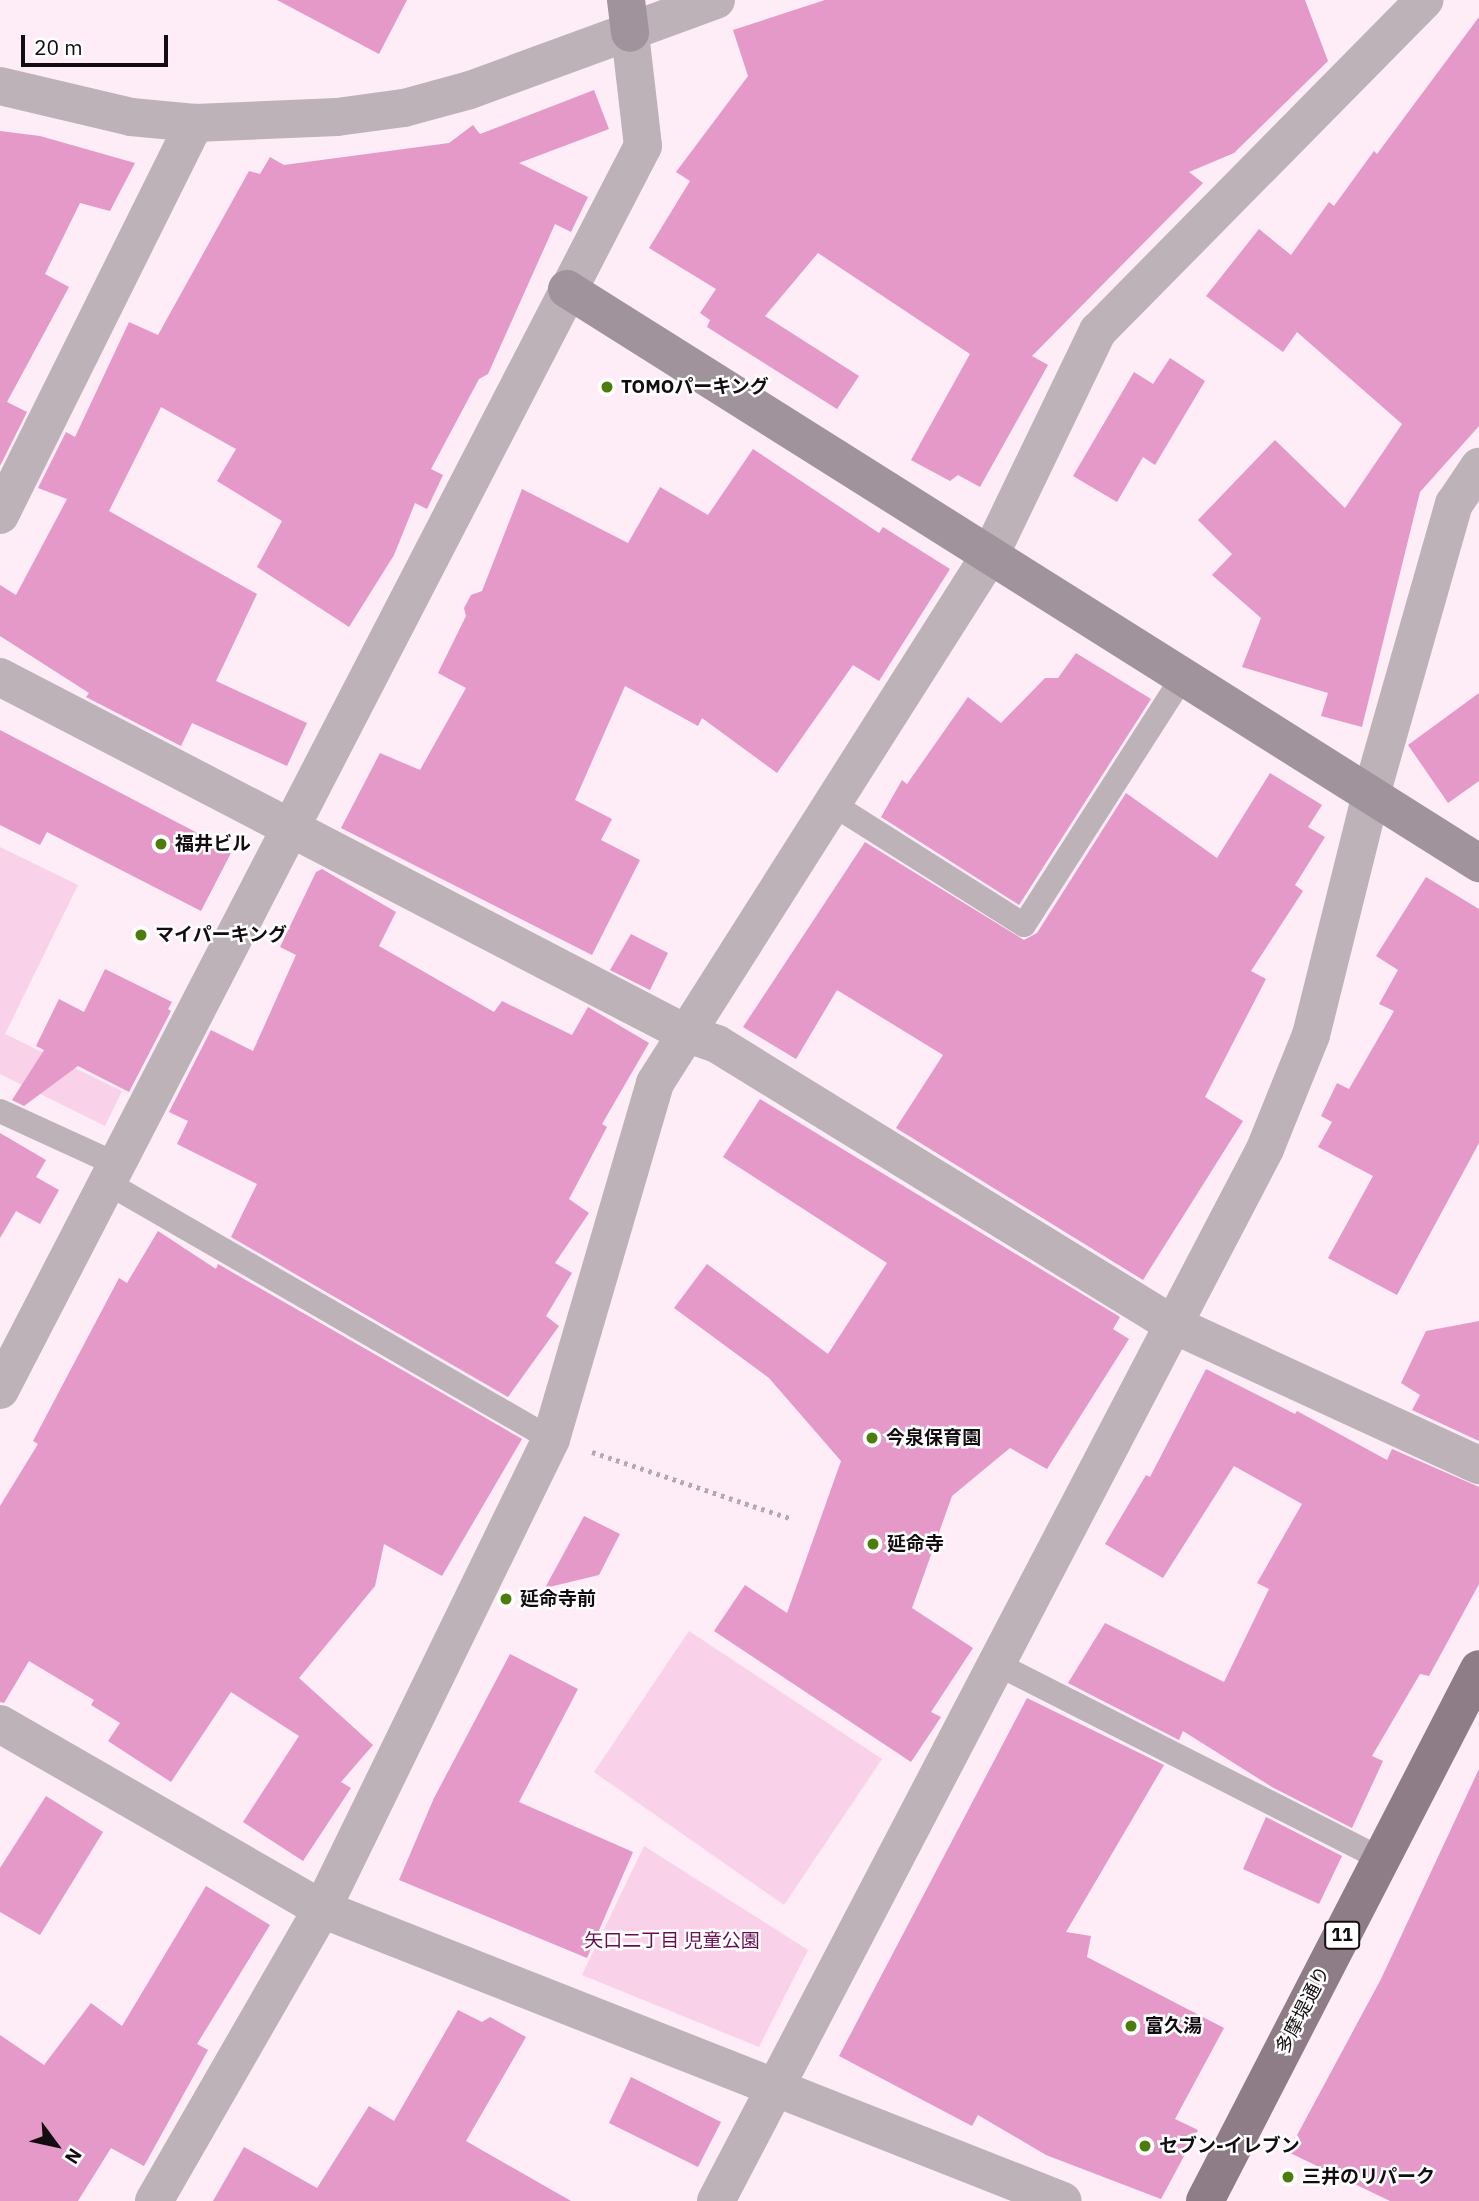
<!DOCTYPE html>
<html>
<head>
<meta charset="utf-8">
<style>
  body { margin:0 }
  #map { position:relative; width:1479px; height:2201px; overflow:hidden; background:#feecf7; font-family:"IBM Plex Sans","Noto Sans JP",sans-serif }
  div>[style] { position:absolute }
  .green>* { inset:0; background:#f9d2e9 }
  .building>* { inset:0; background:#e599c8 }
  .path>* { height:4.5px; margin-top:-2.25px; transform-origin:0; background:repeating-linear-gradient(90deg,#b6a7b0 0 3.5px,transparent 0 8.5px) }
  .lane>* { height:24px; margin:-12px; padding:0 12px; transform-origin:12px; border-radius:12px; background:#bcb2b8 }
  .street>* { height:38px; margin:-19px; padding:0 19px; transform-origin:19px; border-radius:19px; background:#bcb2b8 }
  .secondary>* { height:38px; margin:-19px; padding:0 19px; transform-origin:19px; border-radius:19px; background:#a1939b }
  .primary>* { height:38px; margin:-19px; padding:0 19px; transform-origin:19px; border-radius:19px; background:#8e7d86 }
  .dots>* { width:19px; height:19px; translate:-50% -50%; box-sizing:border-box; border:4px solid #fff; border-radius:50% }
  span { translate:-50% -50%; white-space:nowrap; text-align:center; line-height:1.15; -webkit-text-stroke:5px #fff; paint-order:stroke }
  .shield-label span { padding:2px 5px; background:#fff; border:2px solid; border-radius:5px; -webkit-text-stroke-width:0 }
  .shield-label { font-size:18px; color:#130c10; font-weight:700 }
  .poi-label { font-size:19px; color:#130c10; font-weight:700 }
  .left { translate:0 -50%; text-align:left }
  .park-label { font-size:19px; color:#670d4f }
  .street-label { font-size:19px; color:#130c10 }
  .north { position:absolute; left:21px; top:2110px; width:70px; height:70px; -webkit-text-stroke:5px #fff; paint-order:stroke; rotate:123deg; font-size:19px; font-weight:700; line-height:28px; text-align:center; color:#130c10 }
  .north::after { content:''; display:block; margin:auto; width:24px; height:32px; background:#130c10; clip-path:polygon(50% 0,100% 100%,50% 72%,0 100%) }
  .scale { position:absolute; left:21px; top:35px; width:147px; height:32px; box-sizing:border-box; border:4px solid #130c10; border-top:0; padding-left:9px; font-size:21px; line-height:24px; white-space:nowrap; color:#130c10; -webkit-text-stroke:5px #fff; paint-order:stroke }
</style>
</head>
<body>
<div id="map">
  <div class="green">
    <div style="clip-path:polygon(0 847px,78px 885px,5px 1034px,122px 1091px,105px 1126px,0 1074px)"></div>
    <div style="clip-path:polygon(689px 1631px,882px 1759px,784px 1905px,594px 1772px)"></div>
    <div style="clip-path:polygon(644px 1846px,808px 1950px,759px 2047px,582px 1975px)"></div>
  </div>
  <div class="building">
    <div style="clip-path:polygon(277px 0,407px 0,379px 54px)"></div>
    <div style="clip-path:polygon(825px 0,1305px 0,1328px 61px,1234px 153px,1189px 172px,1203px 183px,1032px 356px,1048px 365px,980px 487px,958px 475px,950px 481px,911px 460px,970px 354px,818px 253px,765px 316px,859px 376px,837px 409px,707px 327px,710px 320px,700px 313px,716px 289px,649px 248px,690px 181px,676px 172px,748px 76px,733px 30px)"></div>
    <div style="clip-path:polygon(1479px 17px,1479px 426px,1420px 492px,1362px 727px,1321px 716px,1328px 693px,1242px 667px,1261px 618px,1212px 575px,1232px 554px,1198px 520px,1275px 440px,1345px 508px,1402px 424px,1297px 332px,1283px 352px,1206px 296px,1259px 229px,1291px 255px,1329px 202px,1334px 206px,1374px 151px,1377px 154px)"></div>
    <div style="clip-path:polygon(594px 90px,609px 129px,519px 163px,588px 197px,571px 232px,555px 224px,488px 374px,479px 379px,431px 469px,443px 475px,427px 509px,415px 503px,394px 555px,349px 627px,257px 567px,282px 521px,217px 481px,236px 449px,161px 407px,109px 511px,257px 594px,216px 681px,307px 723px,287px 766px,192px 723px,181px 746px,86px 697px,89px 693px,0 636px,0 585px,16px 595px,67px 499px,38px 488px,66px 432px,75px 437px,129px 322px,158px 335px,249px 171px,260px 174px,270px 157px,284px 165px,449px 143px,473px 125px,480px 134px)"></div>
    <div style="clip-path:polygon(0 131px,40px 136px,135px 163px,110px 211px,80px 203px,45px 274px,69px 287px,7px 402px,27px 412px,0 466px)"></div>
    <div style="clip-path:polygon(1170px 358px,1205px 381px,1155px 465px,1143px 457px,1117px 502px,1073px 476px,1134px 372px,1153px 384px)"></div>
    <div style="clip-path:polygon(753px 449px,879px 533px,883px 527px,950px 569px,879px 681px,853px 665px,777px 773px,702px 718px,698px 726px,625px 686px,575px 800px,612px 819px,601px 840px,640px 860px,592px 955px,341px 828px,380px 753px,420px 770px,466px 688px,438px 673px,466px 616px,464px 608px,471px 595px,482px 591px,522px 489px,628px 543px,660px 487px,708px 515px)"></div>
    <div style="clip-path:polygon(1076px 653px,1151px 699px,1019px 905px,881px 817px,902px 780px,907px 784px,968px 697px,1001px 723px,1045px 678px,1058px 678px)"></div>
    <div style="clip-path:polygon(1479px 693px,1479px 781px,1448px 803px,1408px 745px)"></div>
    <div style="clip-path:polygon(0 730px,232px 851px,201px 911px,47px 832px,40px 845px,0 825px)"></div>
    <div style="clip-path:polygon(1270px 773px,1322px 805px,1308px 827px,1325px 837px,1295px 885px,1303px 891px,1251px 971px,1266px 979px,1205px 1097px,1243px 1121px,1143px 1280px,896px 1128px,943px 1055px,837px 990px,796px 1059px,743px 1027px,865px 842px,1024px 940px,1037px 933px,1126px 793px,1217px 858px)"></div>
    <div style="clip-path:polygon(322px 869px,396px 912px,379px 946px,494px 1012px,502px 1001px,572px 1035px,588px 1007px,649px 1043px,602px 1124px,607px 1127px,569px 1199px,589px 1213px,555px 1263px,572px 1273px,546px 1316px,559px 1326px,508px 1397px,231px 1237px,257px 1184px,177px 1144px,188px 1121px,169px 1112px,211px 1030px,253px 1051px,296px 955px,280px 947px,316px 872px)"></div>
    <div style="clip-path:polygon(1426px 877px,1479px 909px,1479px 1143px,1397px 1295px,1328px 1258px,1373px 1176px,1318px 1147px,1332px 1122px,1321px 1116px,1337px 1083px,1349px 1089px,1394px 1011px,1379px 1004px,1398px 970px,1376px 956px)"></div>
    <div style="clip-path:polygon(631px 934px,668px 953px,650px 990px,610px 970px)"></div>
    <div style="clip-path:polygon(105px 969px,172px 1002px,168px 1009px,171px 1011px,129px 1092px,78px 1066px,24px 1106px,12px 1100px,44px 1050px,36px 1046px,59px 999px,84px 1012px)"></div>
    <div style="clip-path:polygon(760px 1099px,1120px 1317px,1113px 1329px,1129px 1339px,1047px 1469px,1010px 1448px,952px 1496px,912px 1608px,973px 1648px,931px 1712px,941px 1717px,911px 1762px,714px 1631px,745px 1585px,787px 1613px,841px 1461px,769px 1378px,674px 1308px,707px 1264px,828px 1354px,887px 1263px,723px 1157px)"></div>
    <div style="clip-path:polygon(0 1133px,46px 1160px,36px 1177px,59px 1190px,40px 1224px,16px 1211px,0 1238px)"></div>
    <div style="clip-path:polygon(158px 1231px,216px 1269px,218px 1264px,522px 1439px,442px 1576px,384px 1544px,375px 1586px,299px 1678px,373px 1745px,341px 1782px,351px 1788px,303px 1861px,243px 1822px,299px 1736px,231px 1692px,171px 1782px,108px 1741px,120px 1723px,91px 1705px,94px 1700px,29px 1661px,4px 1703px,0 1702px,0 1506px,38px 1444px,33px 1441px,119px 1278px,127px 1283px)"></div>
    <div style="clip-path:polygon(1479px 1321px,1479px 1441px,1412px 1410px,1420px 1395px,1401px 1383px,1426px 1331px)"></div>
    <div style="clip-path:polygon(1206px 1369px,1295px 1414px,1297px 1411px,1387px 1460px,1392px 1449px,1479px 1487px,1479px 1584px,1429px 1676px,1420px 1674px,1372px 1756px,1383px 1761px,1352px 1828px,1272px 1787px,1183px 1731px,1179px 1740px,1068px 1683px,1105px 1623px,1224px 1682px,1269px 1589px,1257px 1583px,1302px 1504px,1234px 1466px,1163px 1578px,1105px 1544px,1146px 1475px,1150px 1477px)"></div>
    <div style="clip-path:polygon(584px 1516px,620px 1534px,599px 1575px,545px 1588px)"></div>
    <div style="clip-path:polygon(510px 1654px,578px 1689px,519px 1802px,633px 1852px,587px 1958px,399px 1880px,434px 1798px)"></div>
    <div style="clip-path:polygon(1027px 1698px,1164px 1765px,1066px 1932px,1091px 1936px,1087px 1957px,1224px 2028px,1175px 2119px,1198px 2130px,1161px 2199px,1046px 2155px,978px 2115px,972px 2126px,839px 2056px)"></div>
    <div style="clip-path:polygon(1479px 1769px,1479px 2201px,1390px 2201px,1288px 2152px,1381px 1979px)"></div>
    <div style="clip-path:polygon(46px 1796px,103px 1832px,40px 1935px,0 1912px,0 1868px)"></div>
    <div style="clip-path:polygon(1266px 1817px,1342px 1856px,1319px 1904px,1243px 1869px)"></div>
    <div style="clip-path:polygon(206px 1886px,270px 1925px,197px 2044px,208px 2050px,144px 2166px,111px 2148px,78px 2201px,0 2201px,0 2035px,44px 2065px,91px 2003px,122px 2026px)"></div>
    <div style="clip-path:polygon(458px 2010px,482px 2022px,490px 2017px,526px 2037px,466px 2141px,571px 2201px,213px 2201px,244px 2147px,317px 2188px,369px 2106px,394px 2121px)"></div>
    <div style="clip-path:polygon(631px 2077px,721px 2122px,698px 2167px,609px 2123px)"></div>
  </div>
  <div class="path">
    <div style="left:592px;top:1452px;width:208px;rotate:18.5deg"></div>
  </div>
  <div class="lane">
    <div style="left:831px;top:803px;width:228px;rotate:32.3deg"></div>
    <div style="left:1024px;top:925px;width:295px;rotate:-57.4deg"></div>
    <div style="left:0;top:1111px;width:128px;rotate:24.6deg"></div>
    <div style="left:106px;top:1182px;width:514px;rotate:30.01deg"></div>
    <div style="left:999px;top:1665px;width:428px;rotate:26.9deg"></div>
  </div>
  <div class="street">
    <div style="left:0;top:86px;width:135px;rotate:13.3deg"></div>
    <div style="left:131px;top:117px;width:64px;rotate:5.4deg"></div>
    <div style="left:195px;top:123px;width:142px;rotate:-2.4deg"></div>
    <div style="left:337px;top:117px;width:68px;rotate:-7.7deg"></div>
    <div style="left:404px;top:108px;width:68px;rotate:-15.3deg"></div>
    <div style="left:470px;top:90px;width:262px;rotate:-20.1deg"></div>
    <div style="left:0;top:515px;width:438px;rotate:-63.6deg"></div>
    <div style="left:0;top:677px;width:772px;rotate:27.46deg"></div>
    <div style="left:685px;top:1033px;width:34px;rotate:19deg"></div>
    <div style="left:717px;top:1044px;width:534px;rotate:31.61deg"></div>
    <div style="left:1172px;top:1324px;width:338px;rotate:24.7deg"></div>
    <div style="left:0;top:1390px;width:1400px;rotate:-62.67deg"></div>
    <div style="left:643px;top:146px;width:114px;rotate:-96.6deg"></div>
    <div style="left:0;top:1724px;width:371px;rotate:29.9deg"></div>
    <div style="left:322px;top:1909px;width:796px;rotate:21.51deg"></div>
    <div style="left:154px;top:2201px;width:337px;rotate:-60.1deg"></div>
    <div style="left:322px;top:1909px;width:523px;rotate:-64.02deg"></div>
    <div style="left:551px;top:1439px;width:371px;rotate:-73.7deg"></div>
    <div style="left:655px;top:1083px;width:625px;rotate:-57.61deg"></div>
    <div style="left:990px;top:555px;width:249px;rotate:-64.3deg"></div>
    <div style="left:1098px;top:331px;width:465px;rotate:-45.4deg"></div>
    <div style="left:716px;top:2201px;width:1187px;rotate:-62.44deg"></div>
    <div style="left:1265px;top:1149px;width:123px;rotate:-68deg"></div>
    <div style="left:1311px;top:1035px;width:247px;rotate:-76deg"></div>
    <div style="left:1371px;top:795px;width:303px;rotate:-74.1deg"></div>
    <div style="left:1454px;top:504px;width:45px;rotate:-56deg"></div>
  </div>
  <div class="secondary">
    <div style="left:626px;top:0;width:33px;rotate:83deg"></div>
    <div style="left:567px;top:289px;width:1078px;rotate:32.19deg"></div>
  </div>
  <div class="primary">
    <div style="left:1205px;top:2201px;width:598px;rotate:-62.75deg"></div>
  </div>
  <div class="dots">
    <div style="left:607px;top:387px;background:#4c7d0c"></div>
    <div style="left:161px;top:844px;background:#4c7d0c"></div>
    <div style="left:141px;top:935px;background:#4c7d0c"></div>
    <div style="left:872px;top:1438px;background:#4c7d0c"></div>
    <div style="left:873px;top:1544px;background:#4c7d0c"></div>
    <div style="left:506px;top:1599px;background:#4c7d0c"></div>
    <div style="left:1131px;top:2026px;background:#4c7d0c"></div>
    <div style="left:1145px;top:2146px;background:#4c7d0c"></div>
    <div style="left:1288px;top:2177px;background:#4c7d0c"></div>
  </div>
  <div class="shield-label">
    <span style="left:1342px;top:1935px">11</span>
  </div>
  <div class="poi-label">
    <span class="left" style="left:621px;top:387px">TOMOパーキング</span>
    <span class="left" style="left:175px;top:844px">福井ビル</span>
    <span class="left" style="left:155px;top:935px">マイパーキング</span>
    <span class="left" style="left:886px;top:1438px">今泉保育園</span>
    <span class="left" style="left:887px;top:1544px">延命寺</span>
    <span class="left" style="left:520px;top:1599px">延命寺前</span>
    <span class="left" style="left:1145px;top:2026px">富久湯</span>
    <span class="left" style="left:1159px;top:2146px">セブン-イレブン</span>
    <span class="left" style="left:1302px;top:2177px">三井のリパーク</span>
  </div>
  <div class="park-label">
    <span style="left:672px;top:1941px">矢口二丁目 児童公園</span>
  </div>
  <div class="street-label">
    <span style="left:1303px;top:2010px;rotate:-63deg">多摩堤通り</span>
  </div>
  <div class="north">N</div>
  <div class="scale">20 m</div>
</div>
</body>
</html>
